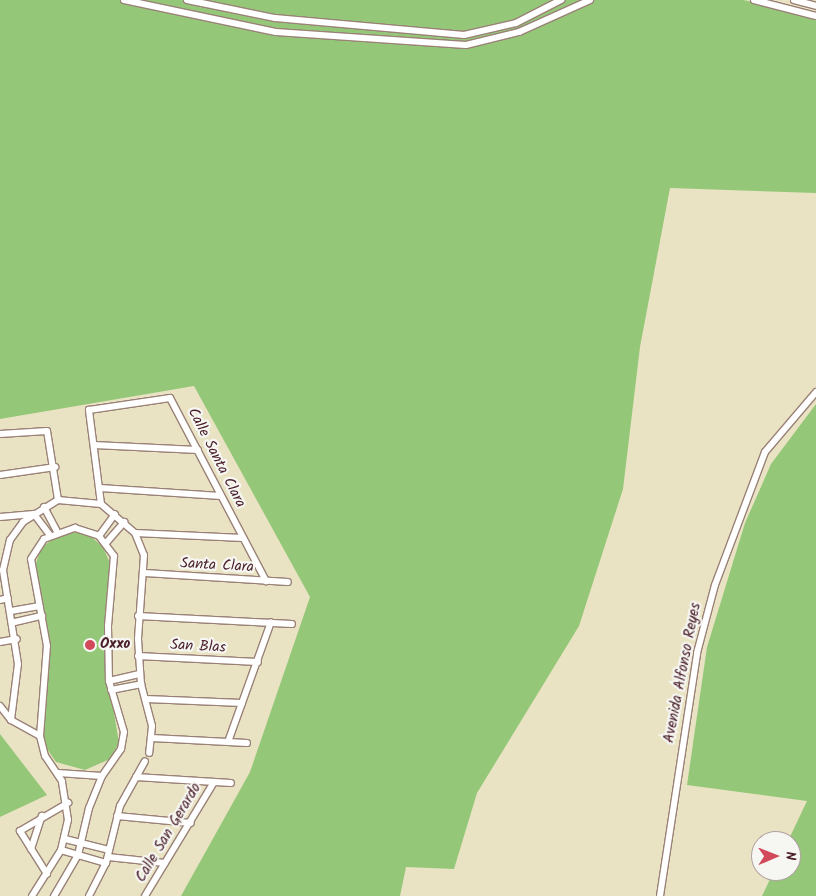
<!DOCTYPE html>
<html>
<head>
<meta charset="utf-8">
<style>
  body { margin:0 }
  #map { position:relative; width:816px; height:896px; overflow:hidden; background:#e9e3c3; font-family:Kalam,sans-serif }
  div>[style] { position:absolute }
  .green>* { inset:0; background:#95c778 }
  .roads { filter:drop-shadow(1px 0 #9a8177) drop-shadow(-1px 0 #9a8177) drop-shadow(0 1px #9a8177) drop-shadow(0 -1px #9a8177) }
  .minor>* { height:6px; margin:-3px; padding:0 3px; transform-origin:3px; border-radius:3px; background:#fff }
  .dots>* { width:14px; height:14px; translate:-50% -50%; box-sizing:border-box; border:2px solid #f6f6f2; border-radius:50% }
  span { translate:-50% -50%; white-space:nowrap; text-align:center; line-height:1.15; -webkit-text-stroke:4.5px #f6f6f2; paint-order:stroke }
  .street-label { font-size:15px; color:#4a1f2b }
  .poi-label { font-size:15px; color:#4a1f2b; font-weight:700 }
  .left { translate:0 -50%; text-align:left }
  .north { position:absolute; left:751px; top:831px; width:50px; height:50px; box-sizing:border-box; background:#f6f6f2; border:1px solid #b1a0a2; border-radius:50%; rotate:89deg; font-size:14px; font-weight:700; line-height:20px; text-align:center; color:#4a1f2b }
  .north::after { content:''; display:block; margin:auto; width:18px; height:22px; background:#d1495b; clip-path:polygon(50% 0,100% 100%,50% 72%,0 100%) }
</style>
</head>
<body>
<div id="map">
  <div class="green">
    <div style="clip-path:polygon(0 0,743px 0,816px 14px,816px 193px,670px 188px,640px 347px,623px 489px,579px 626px,477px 793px,454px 869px,406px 867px,400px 896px,181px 896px,250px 772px,310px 597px,194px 386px,0 419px)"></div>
    <div style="clip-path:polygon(816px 404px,816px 896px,762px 896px,774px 871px,791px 871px,788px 841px,807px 801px,687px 785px,707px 647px,745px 523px,771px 464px)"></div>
    <div style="clip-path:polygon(61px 533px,87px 533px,103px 547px,110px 563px,103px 646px,119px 743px,110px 759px,85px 770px,56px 762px,45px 746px,43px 734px,50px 646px,35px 566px,41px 548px)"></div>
    <div style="clip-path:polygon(0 734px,47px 795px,0 817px)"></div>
  </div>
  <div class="roads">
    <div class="minor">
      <div style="left:124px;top:0;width:155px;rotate:11.9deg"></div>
      <div style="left:276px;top:32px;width:190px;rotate:3.9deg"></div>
      <div style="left:466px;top:45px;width:55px;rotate:-13.8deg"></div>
      <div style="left:519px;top:32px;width:78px;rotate:-24.3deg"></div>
      <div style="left:187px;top:0;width:90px;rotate:11.6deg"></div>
      <div style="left:275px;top:18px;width:190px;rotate:5.1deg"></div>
      <div style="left:464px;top:35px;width:53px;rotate:-13deg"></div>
      <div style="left:516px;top:23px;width:51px;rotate:-27.1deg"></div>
      <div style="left:754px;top:0;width:64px;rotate:14.5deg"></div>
      <div style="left:794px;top:0;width:23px;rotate:15deg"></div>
      <div style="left:0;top:434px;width:47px;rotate:-3.7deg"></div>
      <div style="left:47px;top:431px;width:70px;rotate:80.9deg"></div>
      <div style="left:94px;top:445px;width:104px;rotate:2.8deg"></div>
      <div style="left:0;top:475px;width:56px;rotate:-8.3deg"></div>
      <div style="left:100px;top:488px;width:121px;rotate:3.8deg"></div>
      <div style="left:101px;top:504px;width:95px;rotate:-97.3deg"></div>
      <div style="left:89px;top:410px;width:82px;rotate:-8.4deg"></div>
      <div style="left:170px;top:398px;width:207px;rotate:62.3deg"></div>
      <div style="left:44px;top:507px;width:27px;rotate:62deg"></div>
      <div style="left:0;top:517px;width:34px;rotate:-5deg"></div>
      <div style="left:34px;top:514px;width:26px;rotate:53deg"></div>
      <div style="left:135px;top:533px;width:108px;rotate:2.7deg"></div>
      <div style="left:99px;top:536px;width:27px;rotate:-54deg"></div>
      <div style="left:106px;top:543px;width:28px;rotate:-49deg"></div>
      <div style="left:145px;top:573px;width:143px;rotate:3.6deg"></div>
      <div style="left:0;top:600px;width:8px;rotate:-14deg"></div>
      <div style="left:11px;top:611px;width:29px;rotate:-10deg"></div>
      <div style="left:138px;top:616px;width:154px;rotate:3deg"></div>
      <div style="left:15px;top:622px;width:28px;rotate:-13deg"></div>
      <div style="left:0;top:642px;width:17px;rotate:-10deg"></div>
      <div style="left:138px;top:656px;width:120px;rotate:2.9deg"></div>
      <div style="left:109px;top:681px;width:31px;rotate:-13deg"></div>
      <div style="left:111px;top:690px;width:31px;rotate:-11deg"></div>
      <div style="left:146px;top:699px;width:96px;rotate:2.4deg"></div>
      <div style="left:0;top:706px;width:18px;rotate:52deg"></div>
      <div style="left:11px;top:720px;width:33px;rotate:29deg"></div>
      <div style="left:11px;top:720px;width:56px;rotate:-82.9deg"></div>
      <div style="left:18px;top:664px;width:95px;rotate:-99.1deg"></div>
      <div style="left:3px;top:570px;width:31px;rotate:-77deg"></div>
      <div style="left:10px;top:540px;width:22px;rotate:-54deg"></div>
      <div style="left:23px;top:522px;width:41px;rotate:-32.2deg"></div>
      <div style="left:58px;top:500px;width:43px;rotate:5.3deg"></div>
      <div style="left:101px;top:504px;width:45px;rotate:40.5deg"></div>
      <div style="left:135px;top:533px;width:24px;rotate:68deg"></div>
      <div style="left:144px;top:555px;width:84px;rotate:94.1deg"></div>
      <div style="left:138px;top:639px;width:45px;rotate:86.2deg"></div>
      <div style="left:141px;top:684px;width:43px;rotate:75.3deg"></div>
      <div style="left:152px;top:726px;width:27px;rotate:96deg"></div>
      <div style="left:152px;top:738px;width:95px;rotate:3deg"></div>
      <div style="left:228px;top:742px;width:127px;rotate:-70.3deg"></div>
      <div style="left:58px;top:773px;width:44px;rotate:3.9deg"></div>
      <div style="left:136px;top:777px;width:95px;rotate:3.6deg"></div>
      <div style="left:117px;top:816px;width:74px;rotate:5.4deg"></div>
      <div style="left:65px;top:839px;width:45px;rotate:14deg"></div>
      <div style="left:31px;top:849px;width:35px;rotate:-72deg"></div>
      <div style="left:61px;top:850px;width:47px;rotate:16.1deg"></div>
      <div style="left:108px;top:857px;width:57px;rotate:6deg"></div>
      <div style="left:47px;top:874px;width:51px;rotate:-122.1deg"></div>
      <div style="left:20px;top:831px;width:56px;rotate:-30.3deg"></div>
      <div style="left:32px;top:896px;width:54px;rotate:-57.8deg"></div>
      <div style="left:61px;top:850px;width:31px;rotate:-77deg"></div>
      <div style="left:68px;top:820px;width:39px;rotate:-99deg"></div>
      <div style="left:62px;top:781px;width:30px;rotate:-124deg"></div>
      <div style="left:45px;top:756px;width:21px;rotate:-104deg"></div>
      <div style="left:40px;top:736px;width:90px;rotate:-85.6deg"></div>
      <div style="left:47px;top:646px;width:88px;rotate:-100.4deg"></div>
      <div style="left:31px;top:559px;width:24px;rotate:-57deg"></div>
      <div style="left:44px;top:539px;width:33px;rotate:-20deg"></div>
      <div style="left:75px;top:528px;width:25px;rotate:18deg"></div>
      <div style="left:99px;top:536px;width:25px;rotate:53deg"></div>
      <div style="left:114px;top:556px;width:70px;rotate:94.9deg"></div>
      <div style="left:108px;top:626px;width:55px;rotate:89deg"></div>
      <div style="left:109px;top:681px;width:53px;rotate:73.6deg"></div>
      <div style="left:124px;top:732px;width:17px;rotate:100deg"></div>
      <div style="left:121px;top:749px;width:33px;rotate:125deg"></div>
      <div style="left:102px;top:776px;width:35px;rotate:112deg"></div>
      <div style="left:89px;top:808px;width:48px;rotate:103.2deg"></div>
      <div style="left:78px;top:855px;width:48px;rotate:120.3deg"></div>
      <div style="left:89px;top:896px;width:37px;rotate:-63deg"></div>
      <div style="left:106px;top:863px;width:59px;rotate:-76.2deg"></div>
      <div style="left:120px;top:806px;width:51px;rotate:-60.9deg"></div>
      <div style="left:145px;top:896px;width:133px;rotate:-58.8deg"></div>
      <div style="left:660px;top:896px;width:246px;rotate:-81.3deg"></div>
      <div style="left:697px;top:653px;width:70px;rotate:-75.2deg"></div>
      <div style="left:715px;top:585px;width:142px;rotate:-69.4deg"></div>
      <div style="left:765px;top:452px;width:79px;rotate:-49.6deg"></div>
    </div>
  </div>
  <div class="dots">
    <div style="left:90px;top:645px;background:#d1495b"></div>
  </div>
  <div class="street-label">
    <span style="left:216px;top:458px;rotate:63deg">Calle Santa Clara</span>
    <span style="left:217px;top:566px;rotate:3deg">Santa Clara</span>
    <span style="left:198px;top:647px;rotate:3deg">San Blas</span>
    <span style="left:683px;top:673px;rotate:-79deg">Avenida Alfonso Reyes</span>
    <span style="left:169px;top:833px;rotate:-59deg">Calle San Gerardo</span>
  </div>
  <div class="poi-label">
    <span class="left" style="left:100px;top:645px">Oxxo</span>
  </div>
  <div class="north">N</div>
</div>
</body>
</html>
